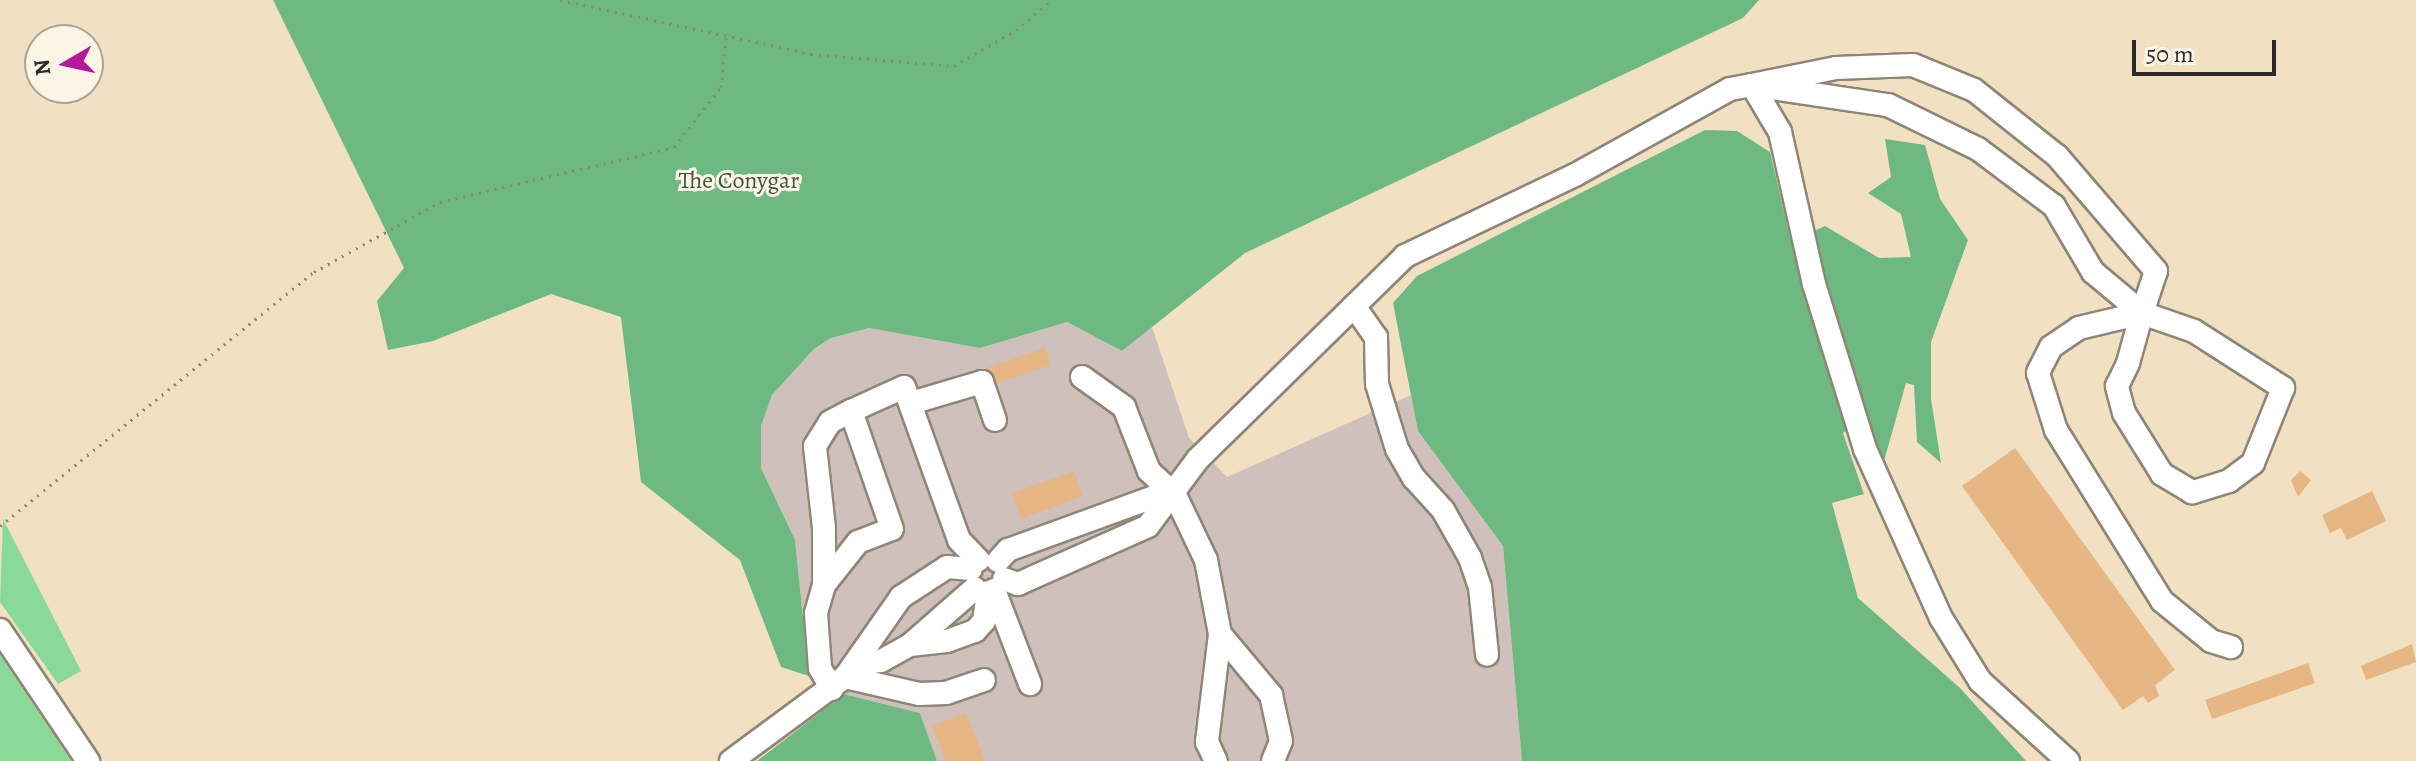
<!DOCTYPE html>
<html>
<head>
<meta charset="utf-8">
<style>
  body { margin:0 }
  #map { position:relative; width:2416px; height:761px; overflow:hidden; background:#f1e1c2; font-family:Alegreya,serif }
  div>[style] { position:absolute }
  .industrial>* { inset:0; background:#d0c0bc }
  .green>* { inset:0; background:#89d999 }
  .forest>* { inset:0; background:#6eb981 }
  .building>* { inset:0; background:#e6b684 }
  .path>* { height:3px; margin-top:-1.5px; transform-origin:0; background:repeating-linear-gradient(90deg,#8e8676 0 2px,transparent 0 8px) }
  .roads { filter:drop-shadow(2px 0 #8e8676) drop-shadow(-2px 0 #8e8676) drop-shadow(0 2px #8e8676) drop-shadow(0 -2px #8e8676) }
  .minor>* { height:22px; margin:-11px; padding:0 11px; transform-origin:11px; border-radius:11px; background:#fff }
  span { translate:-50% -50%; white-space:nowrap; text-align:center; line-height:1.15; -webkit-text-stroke:6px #fcf5e5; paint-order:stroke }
  .park-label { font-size:24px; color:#425646 }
  .north { position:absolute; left:24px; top:24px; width:80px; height:80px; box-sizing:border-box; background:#fcf5e5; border:2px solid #a8a49b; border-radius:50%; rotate:261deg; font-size:22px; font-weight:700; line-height:32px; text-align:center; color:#2b2b2b }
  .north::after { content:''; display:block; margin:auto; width:28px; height:36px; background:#b5179e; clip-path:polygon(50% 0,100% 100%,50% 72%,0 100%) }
  .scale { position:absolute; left:2132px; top:40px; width:144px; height:36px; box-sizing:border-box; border:4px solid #2b2b2b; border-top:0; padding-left:10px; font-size:24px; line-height:28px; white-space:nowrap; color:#2b2b2b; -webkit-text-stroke:6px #fcf5e5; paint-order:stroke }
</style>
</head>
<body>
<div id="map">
  <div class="industrial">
    <div style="clip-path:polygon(1067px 322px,1122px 351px,1152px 327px,1189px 438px,1227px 477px,1411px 395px,1418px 431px,1503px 546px,1522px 761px,937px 761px,920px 713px,844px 694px,809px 676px,795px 540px,761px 468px,761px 426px,772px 395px,814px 349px,831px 338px,869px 328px,980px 348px)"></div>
  </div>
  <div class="green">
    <div style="clip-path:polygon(3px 519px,81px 671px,58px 684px,0 602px)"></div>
    <div style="clip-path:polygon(0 655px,71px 761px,0 761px)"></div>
  </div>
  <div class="forest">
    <div style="clip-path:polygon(273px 0,1759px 0,1743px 18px,1245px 253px,1122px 351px,1067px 322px,980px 348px,869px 328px,831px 338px,814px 349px,772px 395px,761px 426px,761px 468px,795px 540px,809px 676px,781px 667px,740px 560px,641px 482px,621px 317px,551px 294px,433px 341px,388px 350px,377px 301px,404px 268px)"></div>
    <div style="clip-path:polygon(1705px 130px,1737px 131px,1770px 152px,1791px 242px,1825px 226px,1879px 258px,1911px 257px,1901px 214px,1868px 193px,1891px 177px,1885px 139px,1925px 145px,1940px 199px,1968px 240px,1931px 342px,1931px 399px,1941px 463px,1917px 442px,1914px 385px,1906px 383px,1884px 461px,1866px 416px,1843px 433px,1864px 494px,1832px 503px,1858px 598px,1960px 688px,2026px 761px,1522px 761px,1503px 546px,1418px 431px,1393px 303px,1417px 276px)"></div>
    <div style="clip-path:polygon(844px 694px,920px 713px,937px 761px,757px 761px)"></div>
  </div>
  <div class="building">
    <div style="clip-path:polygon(1045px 348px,1051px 365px,997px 383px,986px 368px)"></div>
    <div style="clip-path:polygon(2015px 448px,2175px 670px,2155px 685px,2159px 696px,2148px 703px,2143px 696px,2123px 710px,1962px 486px)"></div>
    <div style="clip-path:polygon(1074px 471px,1083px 496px,1021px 519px,1012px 493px)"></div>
    <div style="clip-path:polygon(2300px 471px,2311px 480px,2298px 497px,2291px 480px)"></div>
    <div style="clip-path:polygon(2372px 491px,2386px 521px,2347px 540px,2341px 528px,2330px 533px,2322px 515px)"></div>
    <div style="clip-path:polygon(2412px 644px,2416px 662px,2366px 680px,2361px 666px)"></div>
    <div style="clip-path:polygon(2308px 663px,2315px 683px,2212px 719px,2205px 700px)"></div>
    <div style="clip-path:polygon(966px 713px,985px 761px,946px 761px,932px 726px)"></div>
  </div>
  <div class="path">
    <div style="left:560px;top:0;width:257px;rotate:12.1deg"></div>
    <div style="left:811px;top:54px;width:144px;rotate:4.8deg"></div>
    <div style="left:954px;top:66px;width:72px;rotate:-30.1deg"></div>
    <div style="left:1016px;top:30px;width:47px;rotate:-39.8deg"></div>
    <div style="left:0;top:526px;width:404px;rotate:-39deg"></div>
    <div style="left:314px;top:272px;width:144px;rotate:-29.1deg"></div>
    <div style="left:440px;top:202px;width:240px;rotate:-13.2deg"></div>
    <div style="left:674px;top:147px;width:76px;rotate:-51.9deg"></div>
    <div style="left:721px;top:87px;width:50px;rotate:-84.3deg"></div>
  </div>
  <div class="roads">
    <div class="minor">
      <div style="left:1752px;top:85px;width:137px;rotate:8.4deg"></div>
      <div style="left:1888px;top:105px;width:100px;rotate:26.1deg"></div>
      <div style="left:1978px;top:149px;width:95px;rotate:36.9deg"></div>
      <div style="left:2054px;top:206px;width:77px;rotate:59.4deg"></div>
      <div style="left:2093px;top:272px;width:64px;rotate:39.9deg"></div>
      <div style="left:2142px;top:313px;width:55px;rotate:19.1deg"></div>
      <div style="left:2194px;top:331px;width:106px;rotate:32.6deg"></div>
      <div style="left:2283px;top:388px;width:81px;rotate:111.8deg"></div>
      <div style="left:2253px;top:463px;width:30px;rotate:143deg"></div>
      <div style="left:2229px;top:481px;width:39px;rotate:163deg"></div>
      <div style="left:2192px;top:492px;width:35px;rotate:-149deg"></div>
      <div style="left:2162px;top:474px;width:72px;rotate:-121.9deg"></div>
      <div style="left:2124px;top:413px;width:28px;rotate:-105deg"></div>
      <div style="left:2117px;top:386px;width:25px;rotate:-64deg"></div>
      <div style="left:2128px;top:363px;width:52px;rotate:-74.4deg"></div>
      <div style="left:2142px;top:313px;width:44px;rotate:-71.6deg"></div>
      <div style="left:2156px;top:271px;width:152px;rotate:-130.7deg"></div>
      <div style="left:2057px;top:156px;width:106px;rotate:-141.5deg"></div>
      <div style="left:1974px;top:90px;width:66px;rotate:-157.7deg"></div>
      <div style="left:1913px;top:65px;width:77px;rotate:177.8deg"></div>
      <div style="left:1836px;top:68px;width:86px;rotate:168.6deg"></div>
      <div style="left:1354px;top:306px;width:38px;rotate:55deg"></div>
      <div style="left:1376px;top:337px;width:47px;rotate:88.8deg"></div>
      <div style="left:1377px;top:384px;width:68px;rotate:72.9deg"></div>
      <div style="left:1397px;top:449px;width:34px;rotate:60deg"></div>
      <div style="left:1414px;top:478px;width:43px;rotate:47.8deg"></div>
      <div style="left:1443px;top:510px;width:55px;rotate:60.6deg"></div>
      <div style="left:1470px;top:558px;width:31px;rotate:71deg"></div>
      <div style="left:1480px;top:587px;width:68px;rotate:84.1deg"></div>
      <div style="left:2142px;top:313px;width:65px;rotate:166.6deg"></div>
      <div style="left:2079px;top:328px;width:34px;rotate:146deg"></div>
      <div style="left:2051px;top:347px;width:29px;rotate:117deg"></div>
      <div style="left:2038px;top:373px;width:60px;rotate:72.5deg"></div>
      <div style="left:2056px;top:430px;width:201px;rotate:58.2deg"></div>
      <div style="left:2162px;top:601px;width:63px;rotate:39.2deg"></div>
      <div style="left:2211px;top:641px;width:21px;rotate:17deg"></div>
      <div style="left:1082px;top:377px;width:52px;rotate:35.5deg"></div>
      <div style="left:1124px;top:407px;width:69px;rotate:68.7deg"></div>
      <div style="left:1149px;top:471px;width:35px;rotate:43deg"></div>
      <div style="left:1175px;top:495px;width:72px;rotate:64.5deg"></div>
      <div style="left:1206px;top:560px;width:75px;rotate:79.3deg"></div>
      <div style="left:1220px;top:634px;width:109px;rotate:96.9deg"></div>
      <div style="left:1207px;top:742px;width:21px;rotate:65deg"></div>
      <div style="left:911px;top:403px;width:74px;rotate:-16.5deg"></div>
      <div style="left:982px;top:382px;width:40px;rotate:71.1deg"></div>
      <div style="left:998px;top:561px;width:15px;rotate:-48deg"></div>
      <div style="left:1008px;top:550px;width:155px;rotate:-20deg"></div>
      <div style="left:1154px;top:497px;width:21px;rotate:-5deg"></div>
      <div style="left:1004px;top:579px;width:15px;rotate:20deg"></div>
      <div style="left:1018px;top:584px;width:142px;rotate:-24deg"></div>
      <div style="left:1148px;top:526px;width:84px;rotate:-53.3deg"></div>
      <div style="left:1198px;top:459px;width:290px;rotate:-44.4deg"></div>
      <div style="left:1405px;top:256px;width:188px;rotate:-25.5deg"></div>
      <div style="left:1575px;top:175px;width:177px;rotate:-29deg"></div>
      <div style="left:1730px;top:89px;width:22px;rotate:-10deg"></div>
      <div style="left:1752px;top:85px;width:55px;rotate:59.2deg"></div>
      <div style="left:1780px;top:132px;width:156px;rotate:77.4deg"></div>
      <div style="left:1814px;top:284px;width:173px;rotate:72.8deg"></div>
      <div style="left:1865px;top:449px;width:185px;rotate:65.8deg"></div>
      <div style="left:1941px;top:618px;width:74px;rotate:58.2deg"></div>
      <div style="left:1980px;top:681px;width:119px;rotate:42.3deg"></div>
      <div style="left:824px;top:585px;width:55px;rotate:-51.7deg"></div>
      <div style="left:858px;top:542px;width:36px;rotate:-21deg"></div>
      <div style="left:892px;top:529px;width:125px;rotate:-109.2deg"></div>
      <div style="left:851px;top:411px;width:58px;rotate:-24.4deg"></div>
      <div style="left:904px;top:387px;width:163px;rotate:70.2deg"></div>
      <div style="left:959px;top:540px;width:28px;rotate:46deg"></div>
      <div style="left:994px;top:590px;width:101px;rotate:69deg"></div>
      <div style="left:0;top:630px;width:158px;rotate:56.1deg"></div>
      <div style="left:1220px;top:634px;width:80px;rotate:50.1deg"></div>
      <div style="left:1271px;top:695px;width:47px;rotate:77.7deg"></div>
      <div style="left:1281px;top:741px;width:22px;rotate:112deg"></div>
      <div style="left:910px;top:645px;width:37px;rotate:-6deg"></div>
      <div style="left:947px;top:641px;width:30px;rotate:-20deg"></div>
      <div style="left:975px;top:631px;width:13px;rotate:-48deg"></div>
      <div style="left:984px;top:621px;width:29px;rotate:-82deg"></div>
      <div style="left:859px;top:664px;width:22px;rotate:-8deg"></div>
      <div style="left:881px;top:661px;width:33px;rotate:-29deg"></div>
      <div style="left:910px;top:645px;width:86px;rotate:-41.2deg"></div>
      <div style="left:845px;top:677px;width:76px;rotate:12.9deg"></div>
      <div style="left:919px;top:694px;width:27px;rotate:-2deg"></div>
      <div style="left:946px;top:693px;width:40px;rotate:-18.9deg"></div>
      <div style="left:832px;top:689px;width:24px;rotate:-120deg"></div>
      <div style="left:820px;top:668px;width:55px;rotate:-94.2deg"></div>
      <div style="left:816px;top:613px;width:29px;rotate:-74deg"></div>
      <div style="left:824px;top:585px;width:57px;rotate:-90deg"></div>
      <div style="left:824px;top:528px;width:82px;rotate:-96.3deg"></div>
      <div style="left:815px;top:446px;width:28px;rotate:-58deg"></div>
      <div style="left:830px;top:422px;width:24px;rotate:-28deg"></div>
      <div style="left:731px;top:761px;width:142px;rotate:-36.4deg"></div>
      <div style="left:845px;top:677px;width:98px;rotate:-55deg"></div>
      <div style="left:901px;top:597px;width:55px;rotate:-33.1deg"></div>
      <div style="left:947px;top:567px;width:24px;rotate:5deg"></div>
    </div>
  </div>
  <div class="park-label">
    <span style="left:739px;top:181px">The Conygar</span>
  </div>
  <div class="north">N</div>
  <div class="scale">50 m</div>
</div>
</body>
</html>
